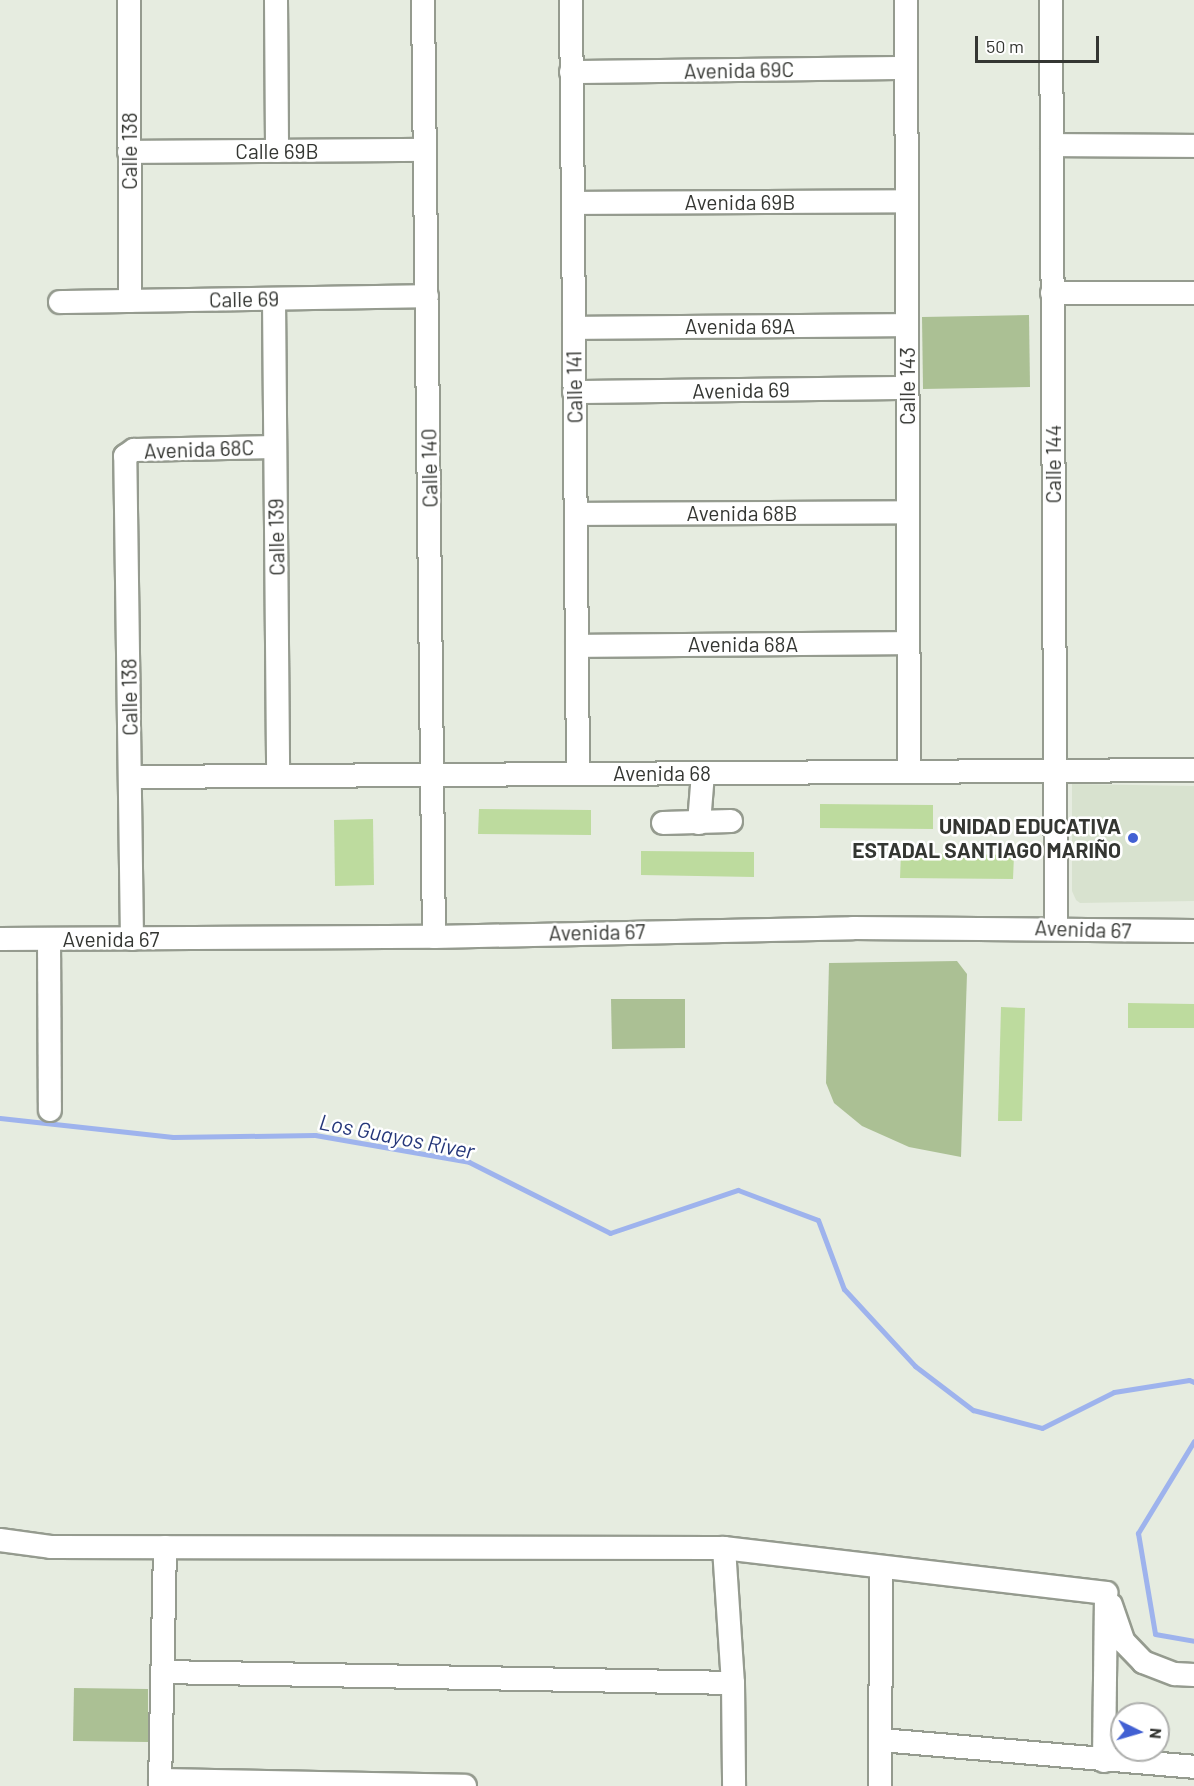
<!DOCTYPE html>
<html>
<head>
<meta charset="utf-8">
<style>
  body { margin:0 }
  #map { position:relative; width:1194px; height:1786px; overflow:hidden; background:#e6ece0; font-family:Barlow,sans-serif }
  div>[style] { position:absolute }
  .built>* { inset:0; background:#d8e2cf }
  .green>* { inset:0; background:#abc094 }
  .stream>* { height:5px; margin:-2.5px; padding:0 2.5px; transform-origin:2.5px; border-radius:2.5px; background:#9eb3ed }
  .building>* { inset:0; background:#bddb9e }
  .roads { filter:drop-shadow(2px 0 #959b8f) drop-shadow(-2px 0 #959b8f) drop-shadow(0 2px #959b8f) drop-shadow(0 -2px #959b8f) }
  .minor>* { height:22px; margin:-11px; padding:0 11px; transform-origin:11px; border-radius:11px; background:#fff }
  .dots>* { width:16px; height:16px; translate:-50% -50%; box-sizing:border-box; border:3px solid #fff; border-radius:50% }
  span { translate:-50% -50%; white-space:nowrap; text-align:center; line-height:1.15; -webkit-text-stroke:5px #fff; paint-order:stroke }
  .street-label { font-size:21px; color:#343632 }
  .poi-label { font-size:21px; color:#343632; font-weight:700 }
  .right { translate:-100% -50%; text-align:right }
  .water-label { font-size:22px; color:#25377a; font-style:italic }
  .north { position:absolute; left:1110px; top:1702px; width:60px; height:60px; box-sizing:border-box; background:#fff; border:2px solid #aeafad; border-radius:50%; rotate:95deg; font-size:16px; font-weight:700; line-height:24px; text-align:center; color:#343632 }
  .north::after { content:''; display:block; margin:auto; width:21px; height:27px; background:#4260d3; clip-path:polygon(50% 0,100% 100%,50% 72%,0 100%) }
  .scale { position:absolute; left:975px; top:36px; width:124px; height:27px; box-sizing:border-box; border:3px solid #343632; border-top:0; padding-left:8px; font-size:18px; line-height:21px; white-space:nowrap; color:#343632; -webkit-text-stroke:4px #fff; paint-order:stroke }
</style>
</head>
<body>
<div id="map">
  <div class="built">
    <div style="clip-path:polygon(1072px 784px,1194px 786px,1194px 901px,1080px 903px,1076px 900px,1072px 891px)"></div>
  </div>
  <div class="green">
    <div style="clip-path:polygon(1029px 315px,1030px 387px,923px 389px,922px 317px)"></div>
    <div style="clip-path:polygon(957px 961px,967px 974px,961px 1157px,909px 1147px,862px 1126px,834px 1103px,826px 1083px,829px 963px)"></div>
    <div style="clip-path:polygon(611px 999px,685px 999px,685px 1048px,612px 1049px)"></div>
    <div style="clip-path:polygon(74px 1688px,148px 1689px,148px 1742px,73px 1741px)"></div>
  </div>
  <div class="stream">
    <div style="left:0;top:1118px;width:174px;rotate:6.3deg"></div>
    <div style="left:173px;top:1137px;width:142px;rotate:-0.8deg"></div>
    <div style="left:315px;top:1135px;width:156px;rotate:9.9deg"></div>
    <div style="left:469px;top:1162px;width:158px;rotate:26.7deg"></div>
    <div style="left:610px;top:1233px;width:135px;rotate:-18.6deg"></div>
    <div style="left:738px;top:1190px;width:85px;rotate:20.6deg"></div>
    <div style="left:818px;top:1220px;width:74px;rotate:69.4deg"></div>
    <div style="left:844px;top:1289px;width:105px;rotate:47.3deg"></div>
    <div style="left:915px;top:1366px;width:73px;rotate:37.2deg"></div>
    <div style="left:973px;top:1410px;width:71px;rotate:14.6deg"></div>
    <div style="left:1042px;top:1428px;width:80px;rotate:-26.6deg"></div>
    <div style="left:1114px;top:1392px;width:76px;rotate:-9.1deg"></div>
    <div style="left:1189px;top:1380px;width:5px;rotate:22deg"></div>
    <div style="left:1194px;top:1441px;width:108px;rotate:121.3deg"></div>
    <div style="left:1138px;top:1533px;width:102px;rotate:80.4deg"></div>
    <div style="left:1155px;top:1634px;width:40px;rotate:10deg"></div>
  </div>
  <div class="building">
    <div style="clip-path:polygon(820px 804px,933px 805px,933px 829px,820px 828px)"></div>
    <div style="clip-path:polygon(479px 809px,591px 810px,591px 835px,478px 834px)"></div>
    <div style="clip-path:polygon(373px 819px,374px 885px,335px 886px,334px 820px)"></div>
    <div style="clip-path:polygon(641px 851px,754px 852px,754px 877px,641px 875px)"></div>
    <div style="clip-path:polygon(901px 853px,1014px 855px,1013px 879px,900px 878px)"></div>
    <div style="clip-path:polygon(1128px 1003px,1194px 1004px,1194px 1028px,1128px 1028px)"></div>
    <div style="clip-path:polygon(1001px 1007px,1025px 1008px,1022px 1121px,998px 1121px)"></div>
  </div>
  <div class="roads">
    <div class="minor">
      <div style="left:129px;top:0;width:301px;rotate:89.8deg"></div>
      <div style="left:276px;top:0;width:151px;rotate:89.6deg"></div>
      <div style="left:423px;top:0;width:937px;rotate:89.33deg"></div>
      <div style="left:571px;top:0;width:774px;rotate:89.48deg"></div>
      <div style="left:906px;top:0;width:772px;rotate:89.78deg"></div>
      <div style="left:1051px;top:0;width:927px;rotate:89.69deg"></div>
      <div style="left:571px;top:72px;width:335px;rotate:-0.7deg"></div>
      <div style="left:1052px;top:145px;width:142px;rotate:0.4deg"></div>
      <div style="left:129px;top:152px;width:296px;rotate:-0.4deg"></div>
      <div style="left:573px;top:203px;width:333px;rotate:-0.3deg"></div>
      <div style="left:1052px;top:293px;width:142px"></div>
      <div style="left:274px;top:299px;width:477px;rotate:89.5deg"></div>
      <div style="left:60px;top:302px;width:367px;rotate:-0.9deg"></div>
      <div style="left:574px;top:328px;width:333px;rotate:-0.5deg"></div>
      <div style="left:574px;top:392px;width:333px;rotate:-0.7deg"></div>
      <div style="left:576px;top:514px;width:332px;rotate:-0.3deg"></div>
      <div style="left:577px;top:646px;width:331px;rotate:-0.5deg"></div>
      <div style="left:131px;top:777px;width:1063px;rotate:-0.38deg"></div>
      <div style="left:663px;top:823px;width:68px;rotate:-1.7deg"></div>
      <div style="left:699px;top:823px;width:50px;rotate:-85.4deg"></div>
      <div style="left:0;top:939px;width:434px;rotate:-0.3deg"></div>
      <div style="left:434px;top:937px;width:419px;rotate:-1.2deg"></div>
      <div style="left:853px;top:928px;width:341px;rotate:0.5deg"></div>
      <div style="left:49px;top:939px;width:171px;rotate:89.7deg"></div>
      <div style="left:132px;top:939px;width:483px;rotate:-90.8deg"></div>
      <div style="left:125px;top:456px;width:11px;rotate:-34deg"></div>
      <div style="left:134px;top:450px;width:141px;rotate:-1.2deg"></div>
      <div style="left:0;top:1540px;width:51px;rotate:7.8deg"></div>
      <div style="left:51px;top:1547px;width:673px;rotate:0.09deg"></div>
      <div style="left:724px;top:1548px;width:385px;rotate:6.7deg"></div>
      <div style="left:724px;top:1548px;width:135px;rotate:86.2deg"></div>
      <div style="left:733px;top:1683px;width:103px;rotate:89.4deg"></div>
      <div style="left:1111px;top:1605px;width:39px;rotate:71deg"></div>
      <div style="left:1124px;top:1642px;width:28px;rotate:46deg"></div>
      <div style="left:1143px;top:1662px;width:34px;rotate:21deg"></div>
      <div style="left:1175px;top:1674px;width:19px;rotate:3deg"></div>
      <div style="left:162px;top:1672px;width:571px;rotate:1.1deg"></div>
      <div style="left:881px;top:1740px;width:314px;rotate:4.9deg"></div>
      <div style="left:1104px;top:1761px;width:168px;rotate:-89.3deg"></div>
      <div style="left:160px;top:1780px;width:305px;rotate:1.1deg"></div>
      <div style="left:160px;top:1786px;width:239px;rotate:-88.8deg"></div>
      <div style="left:880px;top:1786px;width:218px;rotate:-89.7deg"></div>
    </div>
  </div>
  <div class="dots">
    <div style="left:1133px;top:838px;background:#4260d3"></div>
  </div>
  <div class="street-label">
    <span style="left:739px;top:70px;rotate:-1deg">Avenida 69C</span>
    <span style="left:129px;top:151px;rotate:-90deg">Calle 138</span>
    <span style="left:277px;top:151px">Calle 69B</span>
    <span style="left:740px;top:202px">Avenida 69B</span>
    <span style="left:244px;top:299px;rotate:-1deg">Calle 69</span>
    <span style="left:740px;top:326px">Avenida 69A</span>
    <span style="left:907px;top:386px;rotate:-90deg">Calle 143</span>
    <span style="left:574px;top:387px;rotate:-91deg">Calle 141</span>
    <span style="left:741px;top:390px;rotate:-1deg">Avenida 69</span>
    <span style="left:199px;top:449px;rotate:-2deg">Avenida 68C</span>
    <span style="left:1053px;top:464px;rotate:-90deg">Calle 144</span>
    <span style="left:429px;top:468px;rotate:-91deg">Calle 140</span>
    <span style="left:742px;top:513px">Avenida 68B</span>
    <span style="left:276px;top:537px;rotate:-91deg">Calle 139</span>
    <span style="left:743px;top:644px">Avenida 68A</span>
    <span style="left:129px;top:697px;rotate:-91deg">Calle 138</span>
    <span style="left:662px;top:773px">Avenida 68</span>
    <span style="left:1083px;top:929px;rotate:2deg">Avenida 67</span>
    <span style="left:597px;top:932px;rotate:-1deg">Avenida 67</span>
    <span style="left:111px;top:939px">Avenida 67</span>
  </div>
  <div class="poi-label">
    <span class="right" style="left:1121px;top:838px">UNIDAD EDUCATIVA<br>ESTADAL SANTIAGO MARIÑO</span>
  </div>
  <div class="water-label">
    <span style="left:397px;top:1136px;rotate:11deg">Los Guayos River</span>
  </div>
  <div class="north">N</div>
  <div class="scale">50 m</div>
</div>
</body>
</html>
